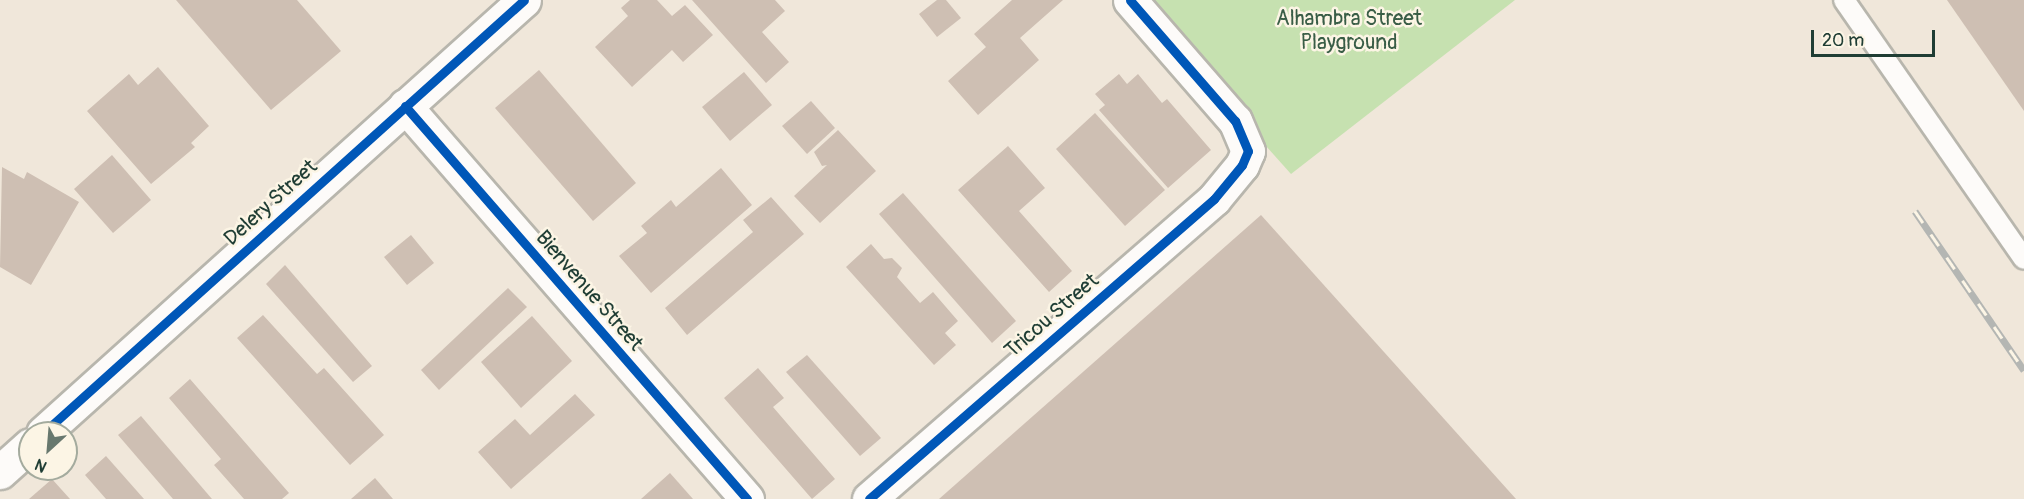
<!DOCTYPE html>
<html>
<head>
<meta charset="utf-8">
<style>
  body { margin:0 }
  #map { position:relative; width:2024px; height:499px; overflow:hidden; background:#f0e7da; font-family:Pangolin,sans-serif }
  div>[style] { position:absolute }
  .green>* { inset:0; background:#c6e1b0 }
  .building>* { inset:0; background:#cebfb3 }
  .roads { filter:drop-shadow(2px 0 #b8b6ad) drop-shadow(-2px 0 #b8b6ad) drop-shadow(0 2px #b8b6ad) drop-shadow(0 -2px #b8b6ad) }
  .lane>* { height:20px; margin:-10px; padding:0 10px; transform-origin:10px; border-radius:10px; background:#fdfbf9 }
  .street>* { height:33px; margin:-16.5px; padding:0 16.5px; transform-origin:16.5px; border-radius:16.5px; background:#fdfbf9 }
  .rail>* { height:7px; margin-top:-3.5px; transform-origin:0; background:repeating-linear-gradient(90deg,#fcf5e5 0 14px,#b4b6b3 0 28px); box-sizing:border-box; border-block:2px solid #b4b6b3 }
  .cycleway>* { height:9px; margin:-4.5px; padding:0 4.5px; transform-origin:4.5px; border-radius:4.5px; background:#0057b8 }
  span { translate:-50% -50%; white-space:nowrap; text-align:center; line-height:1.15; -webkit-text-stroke:5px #fcf5e5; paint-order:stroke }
  .park-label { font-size:21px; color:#395d46 }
  .street-label { font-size:21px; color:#1f3d34 }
  .north { position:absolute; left:18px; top:421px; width:60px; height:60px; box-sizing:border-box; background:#fcf5e5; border:2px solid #a4ab9e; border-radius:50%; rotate:206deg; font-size:16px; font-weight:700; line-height:24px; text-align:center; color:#1f3d34 }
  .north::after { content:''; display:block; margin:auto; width:21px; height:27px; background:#68786e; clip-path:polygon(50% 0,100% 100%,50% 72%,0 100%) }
  .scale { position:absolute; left:1811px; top:30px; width:124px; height:27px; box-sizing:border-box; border:3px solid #1f3d34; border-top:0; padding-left:8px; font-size:18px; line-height:21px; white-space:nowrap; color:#1f3d34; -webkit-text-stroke:4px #fcf5e5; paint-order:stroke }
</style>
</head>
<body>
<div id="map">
  <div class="green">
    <div style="clip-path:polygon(1135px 0,1515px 0,1291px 174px)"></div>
  </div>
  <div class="building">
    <div style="clip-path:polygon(176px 0,297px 0,341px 51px,271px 110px)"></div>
    <div style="clip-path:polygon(630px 0,657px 0,672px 16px,685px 5px,713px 35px,683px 62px,672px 50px,632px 87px,595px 47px,628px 16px,621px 8px)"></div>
    <div style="clip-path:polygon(692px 0,775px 0,785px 11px,762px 32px,789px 62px,766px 83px)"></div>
    <div style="clip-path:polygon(937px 0,946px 0,961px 18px,937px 37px,919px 14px)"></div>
    <div style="clip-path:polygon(1012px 0,1063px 0,1020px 38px,1039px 60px,978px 115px,948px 81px,986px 47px,974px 34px)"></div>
    <div style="clip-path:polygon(1947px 0,2024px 0,2024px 111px)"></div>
    <div style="clip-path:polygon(158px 67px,209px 126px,191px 143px,195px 147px,151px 184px,87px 111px,129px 74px,138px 85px)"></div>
    <div style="clip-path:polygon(539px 70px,636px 183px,593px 221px,495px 108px)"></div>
    <div style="clip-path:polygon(744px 72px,772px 105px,730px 141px,702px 107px)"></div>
    <div style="clip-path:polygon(1119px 74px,1127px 84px,1138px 74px,1162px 103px,1167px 99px,1211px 150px,1168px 188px,1099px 110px,1105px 105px,1095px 94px)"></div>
    <div style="clip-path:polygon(811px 101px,835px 128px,807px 154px,782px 126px)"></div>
    <div style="clip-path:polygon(1095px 113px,1165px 190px,1125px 226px,1056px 149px)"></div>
    <div style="clip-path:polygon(838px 130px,876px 171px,820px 223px,794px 196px,827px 165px,822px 166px,814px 152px)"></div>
    <div style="clip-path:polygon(1008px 146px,1045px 188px,1019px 211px,1072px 271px,1049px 292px,958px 190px)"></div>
    <div style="clip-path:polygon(112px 155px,151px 200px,113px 233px,74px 189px)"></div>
    <div style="clip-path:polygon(2px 167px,24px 179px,27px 172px,79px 202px,31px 285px,0 267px)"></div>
    <div style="clip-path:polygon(721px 168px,752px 205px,651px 293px,619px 256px,647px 233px,641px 226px,671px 200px,676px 207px)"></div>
    <div style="clip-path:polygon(903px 193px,1016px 321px,992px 343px,879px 214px)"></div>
    <div style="clip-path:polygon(771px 197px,804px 234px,687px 335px,665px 308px,753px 232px,743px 220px)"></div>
    <div style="clip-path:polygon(1261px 215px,1516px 499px,939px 499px)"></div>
    <div style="clip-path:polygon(411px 235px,434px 263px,407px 285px,384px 257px)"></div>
    <div style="clip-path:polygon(871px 244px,884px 259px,892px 258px,902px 268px,897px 277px,920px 303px,933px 292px,958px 321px,945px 333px,956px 345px,934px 365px,846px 267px)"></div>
    <div style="clip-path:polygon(285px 265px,372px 366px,353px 382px,266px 284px)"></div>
    <div style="clip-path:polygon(508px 288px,527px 307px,439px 390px,421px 370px)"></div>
    <div style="clip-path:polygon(263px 315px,317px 374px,324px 368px,384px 435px,350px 465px,237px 338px)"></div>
    <div style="clip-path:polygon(532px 316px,572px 361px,521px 408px,481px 362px)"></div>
    <div style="clip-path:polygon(807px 355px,881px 438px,860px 456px,786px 372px)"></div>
    <div style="clip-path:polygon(758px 368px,784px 398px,773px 407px,835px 479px,812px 499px,724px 398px)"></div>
    <div style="clip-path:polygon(190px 379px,289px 493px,282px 499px,244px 499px,214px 465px,221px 459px,169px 398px)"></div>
    <div style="clip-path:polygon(575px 394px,595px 415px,511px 489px,478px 452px,515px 419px,530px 435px)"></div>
    <div style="clip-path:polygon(141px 416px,212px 499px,173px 499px,118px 435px)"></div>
    <div style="clip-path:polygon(106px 456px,144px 499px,106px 499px,85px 475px)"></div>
    <div style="clip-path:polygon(670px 473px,693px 499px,641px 499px)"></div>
    <div style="clip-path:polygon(375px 478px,393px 499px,351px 499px)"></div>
    <div style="clip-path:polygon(52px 479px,70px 499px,29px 499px)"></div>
  </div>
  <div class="roads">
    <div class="lane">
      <div style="left:1844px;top:0;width:315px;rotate:55.2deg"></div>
    </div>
    <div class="street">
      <div style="left:405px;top:106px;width:521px;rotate:48.97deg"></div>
      <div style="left:43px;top:433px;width:647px;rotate:-41.99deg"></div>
      <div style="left:0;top:472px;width:40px;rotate:-42deg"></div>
      <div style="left:869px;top:499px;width:457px;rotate:-41deg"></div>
      <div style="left:1214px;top:199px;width:44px;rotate:-50.5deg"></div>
      <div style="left:1242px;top:165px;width:15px;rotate:-67deg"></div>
      <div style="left:1248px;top:151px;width:33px;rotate:-113deg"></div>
      <div style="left:1235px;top:121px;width:160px;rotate:-131deg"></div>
    </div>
  </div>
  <div class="rail">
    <div style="left:1915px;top:211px;width:193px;rotate:55.6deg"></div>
  </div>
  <div class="cycleway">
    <div style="left:405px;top:106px;width:521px;rotate:48.97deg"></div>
    <div style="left:43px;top:433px;width:647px;rotate:-41.99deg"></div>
    <div style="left:869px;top:499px;width:457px;rotate:-41deg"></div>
    <div style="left:1214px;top:199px;width:44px;rotate:-50.5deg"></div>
    <div style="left:1242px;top:165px;width:15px;rotate:-67deg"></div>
    <div style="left:1248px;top:151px;width:33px;rotate:-113deg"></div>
    <div style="left:1235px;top:121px;width:160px;rotate:-131deg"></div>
  </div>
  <div class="park-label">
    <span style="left:1349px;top:31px">Alhambra Street<br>Playground</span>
  </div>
  <div class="street-label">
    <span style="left:271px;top:203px;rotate:-42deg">Delery Street</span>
    <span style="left:589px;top:291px;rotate:49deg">Bienvenue Street</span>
    <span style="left:1052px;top:316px;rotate:-41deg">Tricou Street</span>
  </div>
  <div class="north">N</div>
  <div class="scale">20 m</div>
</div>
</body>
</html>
